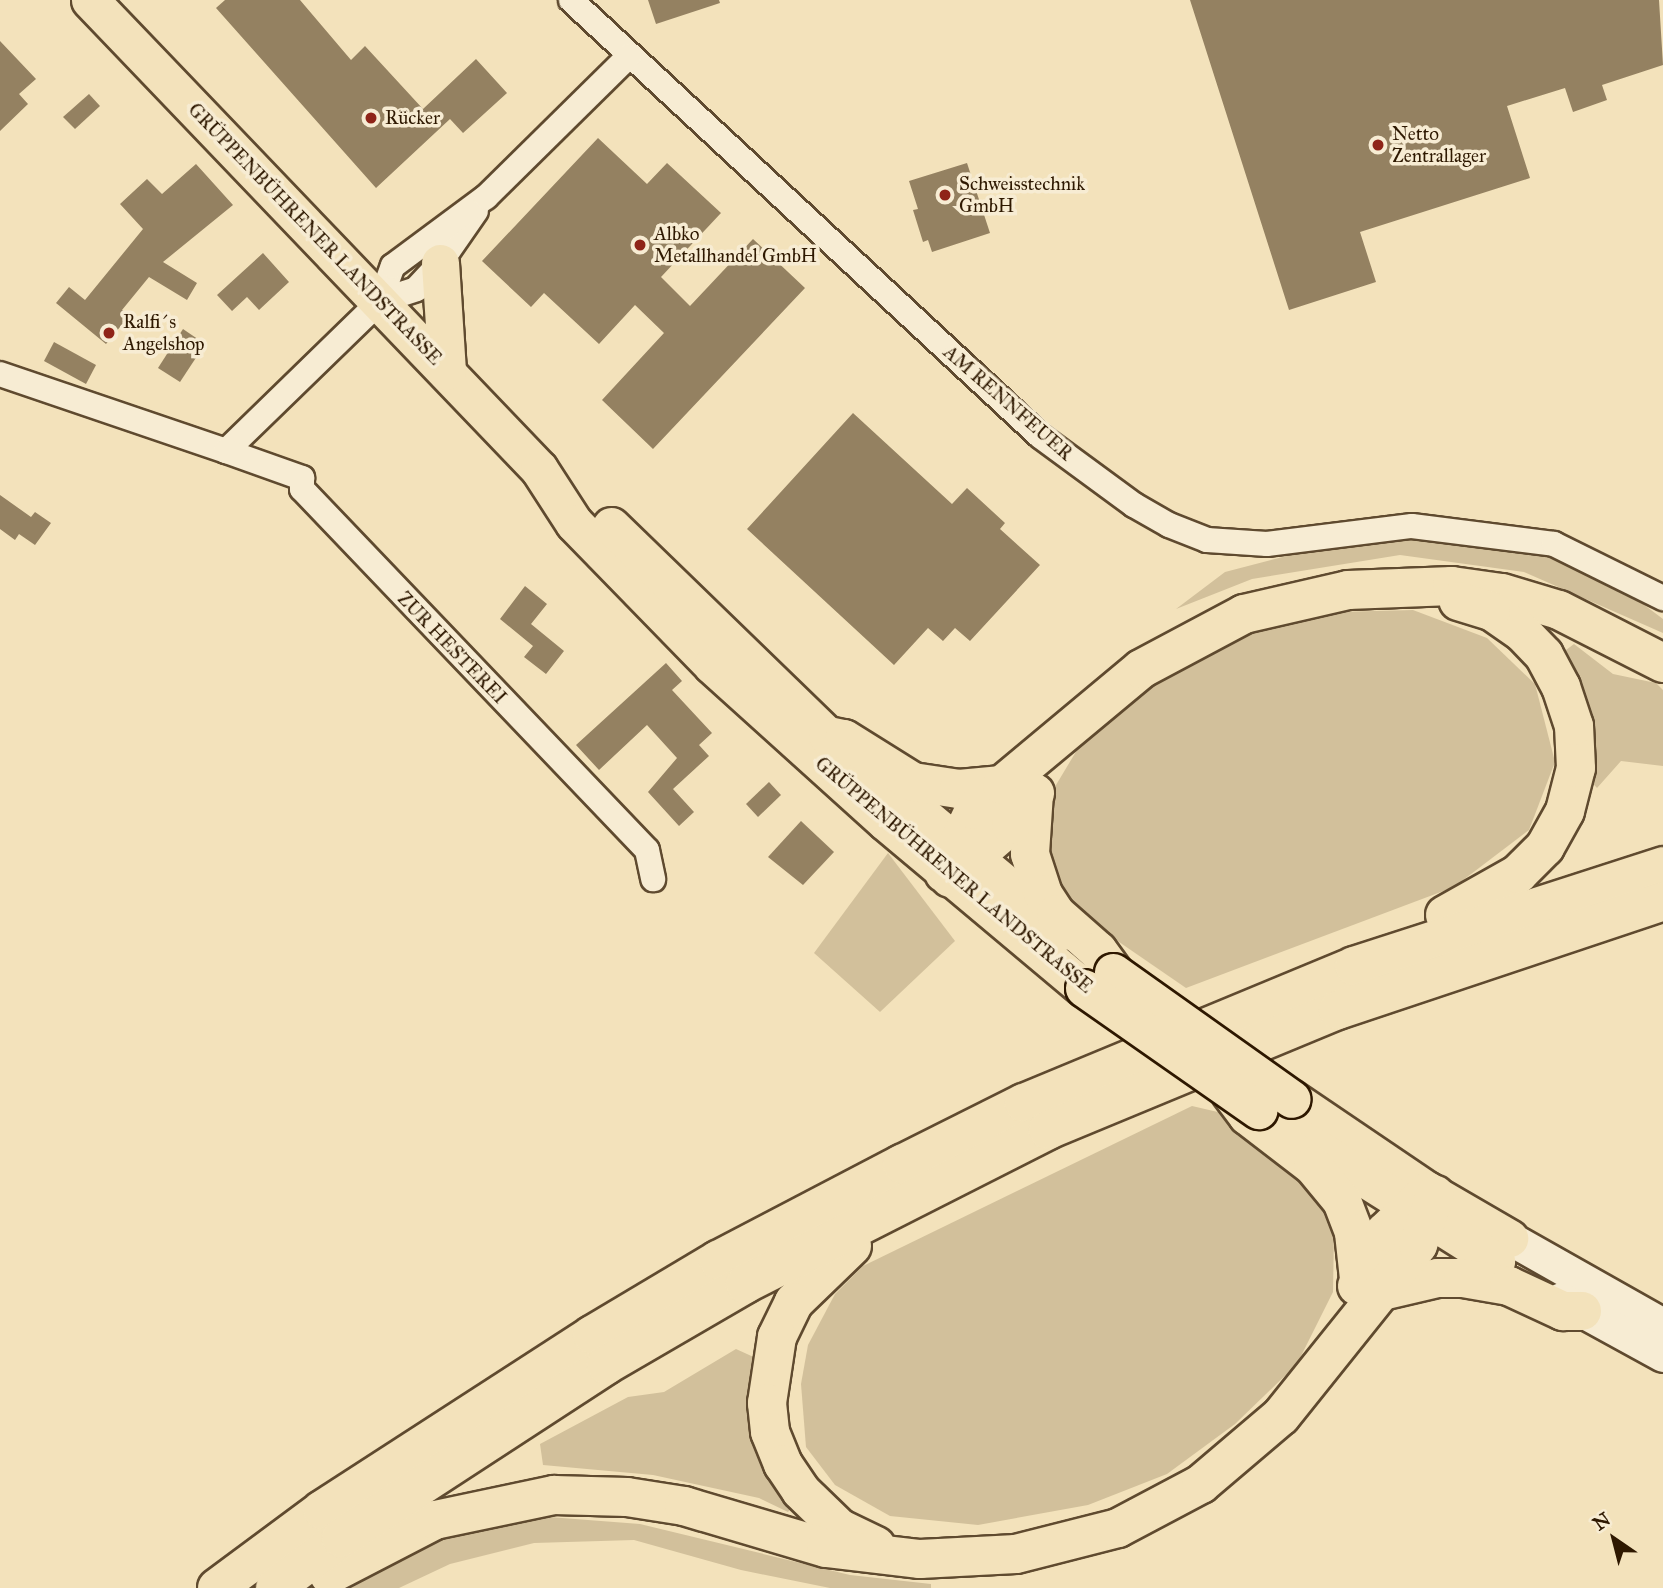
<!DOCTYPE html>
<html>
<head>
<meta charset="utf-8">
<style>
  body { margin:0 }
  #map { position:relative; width:1663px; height:1588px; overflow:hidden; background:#f3e2bb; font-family:"IM FELL Great Primer",serif }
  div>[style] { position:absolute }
  .green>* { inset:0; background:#d2c09b }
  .building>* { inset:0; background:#948161 }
  .roads { filter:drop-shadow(2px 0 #5f4a2f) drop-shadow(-2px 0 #5f4a2f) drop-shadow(0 2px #5f4a2f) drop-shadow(0 -2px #5f4a2f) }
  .street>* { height:24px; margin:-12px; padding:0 12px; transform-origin:12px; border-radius:12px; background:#f7ecd3 }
  .secondary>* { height:33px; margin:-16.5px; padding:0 16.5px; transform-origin:16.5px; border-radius:16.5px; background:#f7ecd3 }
  .primary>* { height:37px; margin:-18.5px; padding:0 18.5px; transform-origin:18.5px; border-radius:18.5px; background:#f3e2bb }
  .highway>* { height:38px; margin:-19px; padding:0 19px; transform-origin:19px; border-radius:19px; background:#f3e2bb }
  .bridges { filter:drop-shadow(2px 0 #2e1800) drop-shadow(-2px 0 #2e1800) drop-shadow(0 2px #2e1800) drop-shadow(0 -2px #2e1800) }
  .primary-bridge>* { height:37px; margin:-18.5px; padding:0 18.5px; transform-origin:18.5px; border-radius:18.5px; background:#f3e2bb }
  .dots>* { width:19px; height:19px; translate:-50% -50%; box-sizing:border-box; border:4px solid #f7ecd3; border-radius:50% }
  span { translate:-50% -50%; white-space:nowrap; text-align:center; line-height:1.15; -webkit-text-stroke:7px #f7ecd3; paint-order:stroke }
  .poi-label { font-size:19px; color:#2e1800 }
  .left { translate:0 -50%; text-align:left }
  .street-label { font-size:19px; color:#2e1800 }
  .north { position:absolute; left:1579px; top:1504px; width:70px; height:70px; -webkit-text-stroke:5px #f7ecd3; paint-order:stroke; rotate:325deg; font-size:19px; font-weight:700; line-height:28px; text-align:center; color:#2e1800 }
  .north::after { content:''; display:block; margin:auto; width:24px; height:32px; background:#2e1800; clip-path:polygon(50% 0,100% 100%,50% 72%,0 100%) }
</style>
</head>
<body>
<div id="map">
  <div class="green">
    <div style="clip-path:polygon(1424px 533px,1552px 553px,1623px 589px,1663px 619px,1663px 633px,1524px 572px,1400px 555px,1252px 579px,1176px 609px,1225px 572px,1341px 542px)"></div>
    <div style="clip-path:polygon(1413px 610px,1487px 638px,1535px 684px,1555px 762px,1529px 830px,1454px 887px,1186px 988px,1090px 922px,1057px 880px,1045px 831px,1056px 785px,1083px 740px,1179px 664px,1297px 613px)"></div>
    <div style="clip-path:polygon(1574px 644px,1613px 674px,1656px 683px,1663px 690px,1663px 766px,1621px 761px,1597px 788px,1590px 780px,1562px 653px)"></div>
    <div style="clip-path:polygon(888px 853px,955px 941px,880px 1012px,814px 953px)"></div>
    <div style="clip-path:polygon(1192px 1106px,1222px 1113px,1309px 1185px,1334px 1232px,1333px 1292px,1297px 1364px,1235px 1424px,1167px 1474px,1088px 1505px,978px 1525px,890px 1516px,835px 1485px,806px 1447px,801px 1384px,808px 1345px,835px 1294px,863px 1266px)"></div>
    <div style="clip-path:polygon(736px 1349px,767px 1363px,797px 1501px,788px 1512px,759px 1498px,653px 1475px,543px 1465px,540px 1444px,628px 1397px,664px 1392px)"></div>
    <div style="clip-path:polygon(536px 1516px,640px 1524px,850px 1575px,931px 1584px,931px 1588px,830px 1588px,741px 1570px,634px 1540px,534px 1543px,450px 1564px,399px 1588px,345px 1588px,449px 1535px)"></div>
  </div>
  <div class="building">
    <div style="clip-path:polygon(225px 0,300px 0,351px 60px,365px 46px,423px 109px,476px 59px,507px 93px,463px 133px,450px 119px,376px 188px,216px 8px)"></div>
    <div style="clip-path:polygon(648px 0,719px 0,720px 3px,656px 24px)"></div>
    <div style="clip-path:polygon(1190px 0,1659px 0,1663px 65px,1602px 85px,1607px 100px,1573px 112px,1565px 88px,1507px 106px,1530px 178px,1360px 232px,1376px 282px,1289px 310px)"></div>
    <div style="clip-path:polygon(0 41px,36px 79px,19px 94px,28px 104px,0 131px)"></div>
    <div style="clip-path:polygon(89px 94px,100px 106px,75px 129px,63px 117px)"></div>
    <div style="clip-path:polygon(598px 138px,647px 184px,667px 163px,721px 213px,661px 277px,690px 306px,753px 239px,805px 288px,653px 449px,602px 400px,664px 333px,635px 305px,599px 344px,544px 293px,531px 307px,482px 261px)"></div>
    <div style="clip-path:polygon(967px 163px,990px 233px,932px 252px,928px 240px,923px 242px,913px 210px,918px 209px,909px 181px)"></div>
    <div style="clip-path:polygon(196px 164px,233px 205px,163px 262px,197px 283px,187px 300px,149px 277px,122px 310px,129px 316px,106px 344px,56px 303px,69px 287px,85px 300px,143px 229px,120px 204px,147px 179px,162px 194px)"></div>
    <div style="clip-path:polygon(263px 253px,289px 282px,259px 310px,247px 297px,232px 311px,217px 295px)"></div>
    <div style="clip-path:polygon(183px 329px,205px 344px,180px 382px,158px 368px)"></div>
    <div style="clip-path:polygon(54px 342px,96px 365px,86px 384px,44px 361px)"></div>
    <div style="clip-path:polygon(853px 413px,952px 504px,967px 488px,1005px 523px,1000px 529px,1040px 565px,970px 641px,955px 628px,943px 641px,928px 628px,894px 665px,747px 529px)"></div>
    <div style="clip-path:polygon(0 495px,31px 517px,35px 512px,51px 523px,35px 545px,19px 534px,15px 540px,0 529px)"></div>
    <div style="clip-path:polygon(525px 586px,547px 604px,531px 624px,564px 651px,546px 674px,524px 657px,533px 646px,500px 619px)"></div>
    <div style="clip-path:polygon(666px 663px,682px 681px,672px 690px,712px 733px,699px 745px,709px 756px,673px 789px,694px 812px,679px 826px,648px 792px,677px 758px,647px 725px,599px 770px,576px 745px)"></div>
    <div style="clip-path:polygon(769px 782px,781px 795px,758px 817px,746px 804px)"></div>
    <div style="clip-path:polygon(801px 821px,834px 852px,803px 885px,768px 857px)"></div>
  </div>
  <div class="roads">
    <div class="street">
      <div style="left:571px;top:0;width:640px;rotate:42.91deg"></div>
      <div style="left:1040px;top:436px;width:117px;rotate:36.3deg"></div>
      <div style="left:1134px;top:505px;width:40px;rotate:29.7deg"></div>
      <div style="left:1169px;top:525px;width:41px;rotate:21.5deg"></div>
      <div style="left:1207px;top:540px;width:60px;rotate:3.8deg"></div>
      <div style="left:1267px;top:544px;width:146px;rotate:-7.1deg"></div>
      <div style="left:1412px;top:526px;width:143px;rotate:7.2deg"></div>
      <div style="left:1554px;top:544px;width:122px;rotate:26.4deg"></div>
      <div style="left:380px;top:301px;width:38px;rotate:-18deg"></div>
      <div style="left:416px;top:289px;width:35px;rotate:-47deg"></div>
      <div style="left:440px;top:263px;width:63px;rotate:-55.3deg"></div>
      <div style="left:0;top:374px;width:239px;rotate:18.8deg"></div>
      <div style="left:226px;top:451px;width:215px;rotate:-44.2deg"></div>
      <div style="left:380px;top:301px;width:37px;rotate:-70deg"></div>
      <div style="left:393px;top:266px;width:116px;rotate:-36.6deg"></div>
      <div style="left:486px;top:197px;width:201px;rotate:-44.6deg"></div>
      <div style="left:226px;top:451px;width:81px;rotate:19.6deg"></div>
      <div style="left:302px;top:478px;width:11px;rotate:90deg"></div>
      <div style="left:302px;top:489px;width:499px;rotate:46.3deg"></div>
      <div style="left:647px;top:850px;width:30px;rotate:78deg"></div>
    </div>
    <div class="secondary">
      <div style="left:1509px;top:1238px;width:177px;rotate:29.5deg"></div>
      <div style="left:1561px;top:1299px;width:116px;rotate:28.8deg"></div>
    </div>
    <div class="primary">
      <div style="left:90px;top:0;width:649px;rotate:46.25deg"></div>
      <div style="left:539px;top:469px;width:64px;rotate:57.1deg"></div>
      <div style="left:574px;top:523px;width:198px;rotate:45.8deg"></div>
      <div style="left:712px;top:665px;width:234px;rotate:42.1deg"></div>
      <div style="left:886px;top:822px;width:258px;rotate:40deg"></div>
      <div style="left:440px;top:263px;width:108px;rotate:86.3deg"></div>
      <div style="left:611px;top:526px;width:302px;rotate:44.1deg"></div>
      <div style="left:828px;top:736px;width:305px;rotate:39.8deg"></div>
      <div style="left:1292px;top:1099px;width:164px;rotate:34.1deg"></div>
      <div style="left:1428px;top:1191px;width:94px;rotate:30.1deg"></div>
      <div style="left:1288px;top:1130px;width:246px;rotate:32.2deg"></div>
    </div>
    <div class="highway">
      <div style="left:828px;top:736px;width:16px;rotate:11deg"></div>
      <div style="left:844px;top:739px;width:81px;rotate:31.9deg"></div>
      <div style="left:913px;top:782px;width:47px;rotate:8.7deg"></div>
      <div style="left:959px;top:789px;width:43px;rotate:-5.3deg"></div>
      <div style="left:1034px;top:793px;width:61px;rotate:93.8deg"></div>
      <div style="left:1030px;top:854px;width:42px;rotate:72deg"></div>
      <div style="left:1043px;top:894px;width:24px;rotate:57deg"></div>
      <div style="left:1056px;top:914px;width:56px;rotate:41.4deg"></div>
      <div style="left:1098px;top:951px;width:26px;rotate:54deg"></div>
      <div style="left:944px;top:873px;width:70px;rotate:-64.5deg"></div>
      <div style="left:974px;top:810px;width:38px;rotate:-42deg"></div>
      <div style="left:1002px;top:785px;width:181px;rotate:-39.8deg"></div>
      <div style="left:1141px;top:669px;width:117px;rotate:-28.1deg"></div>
      <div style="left:1244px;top:614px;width:107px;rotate:-13deg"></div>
      <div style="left:1348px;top:590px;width:104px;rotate:-2.2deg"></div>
      <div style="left:1452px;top:586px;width:50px;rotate:8deg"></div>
      <div style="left:1502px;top:593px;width:59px;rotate:16.6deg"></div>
      <div style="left:1559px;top:610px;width:117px;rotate:27deg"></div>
      <div style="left:950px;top:878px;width:81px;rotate:-41deg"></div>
      <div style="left:1011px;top:825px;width:40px;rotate:-53deg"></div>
      <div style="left:1445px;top:915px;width:84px;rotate:-29.3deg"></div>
      <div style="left:1518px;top:874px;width:38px;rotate:-45deg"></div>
      <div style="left:1545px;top:847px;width:41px;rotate:-60.9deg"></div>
      <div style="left:1565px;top:811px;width:44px;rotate:-75.7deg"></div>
      <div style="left:1576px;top:768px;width:42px;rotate:-92.7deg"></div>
      <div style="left:1574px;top:726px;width:41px;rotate:-108.4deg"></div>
      <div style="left:1561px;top:687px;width:36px;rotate:-118deg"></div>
      <div style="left:1544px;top:655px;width:30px;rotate:-134deg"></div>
      <div style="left:1523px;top:633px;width:39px;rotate:-145deg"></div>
      <div style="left:1491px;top:611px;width:34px;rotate:-163deg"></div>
      <div style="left:1230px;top:1092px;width:30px;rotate:53deg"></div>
      <div style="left:1248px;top:1116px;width:82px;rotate:37.6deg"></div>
      <div style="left:1313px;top:1166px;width:45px;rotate:50.4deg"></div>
      <div style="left:1342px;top:1201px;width:34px;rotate:69deg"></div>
      <div style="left:1354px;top:1233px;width:46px;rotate:83.8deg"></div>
      <div style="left:852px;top:1246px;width:81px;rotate:136deg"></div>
      <div style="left:794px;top:1302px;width:39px;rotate:116deg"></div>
      <div style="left:777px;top:1337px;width:67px;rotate:98.6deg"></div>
      <div style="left:767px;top:1403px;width:29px;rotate:84deg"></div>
      <div style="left:770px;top:1432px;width:35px;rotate:68deg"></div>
      <div style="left:783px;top:1464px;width:32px;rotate:56deg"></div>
      <div style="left:801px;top:1491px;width:53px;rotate:44.2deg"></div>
      <div style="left:839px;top:1528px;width:41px;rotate:25.9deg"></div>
      <div style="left:1357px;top:1286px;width:61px;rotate:-62.6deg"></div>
      <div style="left:1385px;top:1232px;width:59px;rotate:-43.6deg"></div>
      <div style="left:1382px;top:1291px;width:57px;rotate:-13.1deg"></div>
      <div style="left:1438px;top:1278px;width:25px"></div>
      <div style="left:1463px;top:1278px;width:47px;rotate:9.9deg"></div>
      <div style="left:1509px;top:1286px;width:60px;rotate:24.8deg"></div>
      <div style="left:1563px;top:1311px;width:19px"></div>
      <div style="left:329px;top:1575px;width:119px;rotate:-27.4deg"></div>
      <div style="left:435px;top:1520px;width:122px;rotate:-11.9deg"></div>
      <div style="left:554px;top:1495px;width:73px;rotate:1.6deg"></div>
      <div style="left:627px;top:1497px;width:58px;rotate:9deg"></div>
      <div style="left:684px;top:1506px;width:148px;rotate:16.5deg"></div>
      <div style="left:826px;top:1548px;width:95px;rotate:6.7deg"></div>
      <div style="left:920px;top:1559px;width:96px;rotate:-3deg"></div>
      <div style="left:1016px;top:1554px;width:105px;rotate:-14.3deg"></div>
      <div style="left:1118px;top:1528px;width:94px;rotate:-27.9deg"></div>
      <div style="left:1201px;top:1484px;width:105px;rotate:-40.4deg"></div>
      <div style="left:1281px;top:1416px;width:219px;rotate:-51.3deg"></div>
      <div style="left:1418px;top:1245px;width:53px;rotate:-71.2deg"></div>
      <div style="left:217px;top:1588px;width:131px;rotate:-36.6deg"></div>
      <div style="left:322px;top:1510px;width:322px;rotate:-32.9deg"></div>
      <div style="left:592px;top:1335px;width:147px;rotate:-30.8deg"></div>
      <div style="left:718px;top:1260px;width:208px;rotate:-27.6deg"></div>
      <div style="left:902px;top:1164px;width:136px;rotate:-26.6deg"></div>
      <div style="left:1024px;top:1103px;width:357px;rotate:-22.5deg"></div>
      <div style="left:1354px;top:966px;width:325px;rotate:-17.9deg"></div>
      <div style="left:275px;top:1588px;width:83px;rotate:-37.1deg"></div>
      <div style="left:341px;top:1538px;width:316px;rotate:-33.1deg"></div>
      <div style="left:606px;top:1365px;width:161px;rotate:-30.2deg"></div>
      <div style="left:745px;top:1284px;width:340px;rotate:-26.9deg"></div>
      <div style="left:1048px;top:1130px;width:314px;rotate:-22.5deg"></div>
      <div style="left:1338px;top:1010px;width:343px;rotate:-18.5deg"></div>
    </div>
  </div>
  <div class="bridges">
    <div class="primary-bridge">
      <div style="left:1113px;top:972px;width:219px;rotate:35.4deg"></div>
      <div style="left:1084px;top:988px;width:213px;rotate:35deg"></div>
    </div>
  </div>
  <div class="dots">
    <div style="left:371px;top:118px;background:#8f2418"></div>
    <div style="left:1378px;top:145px;background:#8f2418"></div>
    <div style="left:945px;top:195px;background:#8f2418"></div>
    <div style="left:640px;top:245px;background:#8f2418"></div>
    <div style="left:109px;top:333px;background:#8f2418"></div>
  </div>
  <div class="poi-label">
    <span class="left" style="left:385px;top:118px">Rücker</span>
    <span class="left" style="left:1392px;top:145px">Netto<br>Zentrallager</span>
    <span class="left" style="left:959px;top:195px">Schweisstechnik<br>GmbH</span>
    <span class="left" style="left:654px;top:245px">Albko<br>Metallhandel GmbH</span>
    <span class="left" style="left:123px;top:333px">Ralfi´s<br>Angelshop</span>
  </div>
  <div class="street-label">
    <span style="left:315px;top:234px;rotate:46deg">GRÜPPENBÜHRENER LANDSTRASSE</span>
    <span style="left:1008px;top:403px;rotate:41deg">AM RENNFEUER</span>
    <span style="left:452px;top:648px;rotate:46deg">ZUR HESTEREI</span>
    <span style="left:954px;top:875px;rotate:40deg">GRÜPPENBÜHRENER LANDSTRASSE</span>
  </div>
  <div class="north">N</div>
</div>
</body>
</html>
